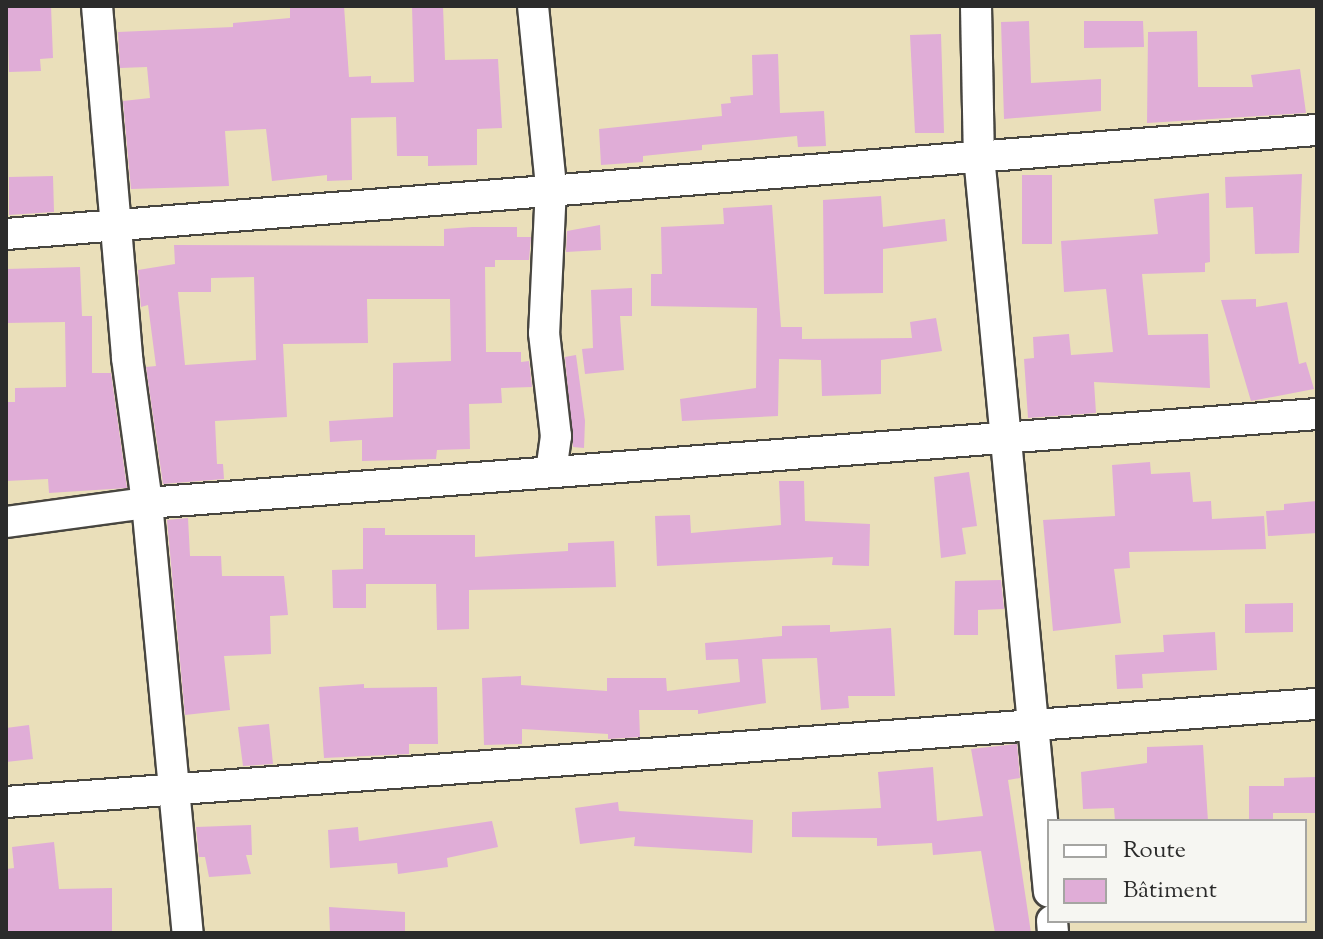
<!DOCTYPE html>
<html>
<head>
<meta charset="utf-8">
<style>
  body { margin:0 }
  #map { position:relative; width:1323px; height:939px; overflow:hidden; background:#eadfba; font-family:"Sorts Mill Goudy",serif }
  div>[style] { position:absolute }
  .building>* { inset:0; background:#e0add7 }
  .roads { filter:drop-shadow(2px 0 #484640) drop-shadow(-2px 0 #484640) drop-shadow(0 2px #484640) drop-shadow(0 -2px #484640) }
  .minor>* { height:30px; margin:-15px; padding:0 15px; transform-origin:15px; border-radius:15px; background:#fff }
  span { translate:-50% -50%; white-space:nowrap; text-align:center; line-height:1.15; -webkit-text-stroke:6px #f6f6f2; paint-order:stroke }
  .frame { position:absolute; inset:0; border:8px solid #2b2b2b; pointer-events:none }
  .legend { position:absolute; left:1047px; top:819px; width:260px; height:104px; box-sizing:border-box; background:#f6f6f2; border:2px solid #a5a5a2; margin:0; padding:10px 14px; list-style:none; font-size:24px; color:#2b2b2b }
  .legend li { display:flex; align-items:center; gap:16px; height:40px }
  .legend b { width:40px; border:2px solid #a5a5a2 }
</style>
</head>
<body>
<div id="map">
  <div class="building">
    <div style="clip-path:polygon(7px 6px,51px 6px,53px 58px,40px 59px,41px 71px,9px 72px)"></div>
    <div style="clip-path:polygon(290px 6px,344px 6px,349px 77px,371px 76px,371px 83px,414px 82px,412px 6px,443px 6px,445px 60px,498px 59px,502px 128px,477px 129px,477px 165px,428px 166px,428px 156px,397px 156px,396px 117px,351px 118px,352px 180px,327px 181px,327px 175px,272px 181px,266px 129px,225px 131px,229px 186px,131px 189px,123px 101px,150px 98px,147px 67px,120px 68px,118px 32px,233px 27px,233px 23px,290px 18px)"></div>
    <div style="clip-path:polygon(1029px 21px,1031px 83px,1101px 79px,1101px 111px,1004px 119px,1001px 22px)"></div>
    <div style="clip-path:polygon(1084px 21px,1143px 21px,1144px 47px,1084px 48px)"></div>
    <div style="clip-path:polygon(1197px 31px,1198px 87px,1253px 87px,1251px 75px,1300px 69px,1306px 113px,1147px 123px,1148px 32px)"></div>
    <div style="clip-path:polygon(941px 34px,944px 133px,915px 133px,910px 35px)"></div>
    <div style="clip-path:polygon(778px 54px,780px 113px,824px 111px,826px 146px,798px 147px,797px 136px,702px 145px,702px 150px,643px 156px,643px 162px,601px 165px,599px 129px,722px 116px,721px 104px,731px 103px,730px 97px,753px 95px,752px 55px)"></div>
    <div style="clip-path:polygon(1302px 174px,1299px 253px,1255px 254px,1253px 207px,1226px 208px,1225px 177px)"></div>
    <div style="clip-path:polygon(1022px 175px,1052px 175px,1052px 244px,1022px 244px)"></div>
    <div style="clip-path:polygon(53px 176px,54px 212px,9px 215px,9px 177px)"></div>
    <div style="clip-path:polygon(1209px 193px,1210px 262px,1205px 263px,1205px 272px,1142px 274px,1148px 335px,1208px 334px,1210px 388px,1094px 382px,1096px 413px,1028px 418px,1024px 359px,1034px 358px,1033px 337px,1069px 334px,1071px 355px,1113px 352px,1106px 289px,1064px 292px,1061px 241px,1158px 234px,1154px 199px)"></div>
    <div style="clip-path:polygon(881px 196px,883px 227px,945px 219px,947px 241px,883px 249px,883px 293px,824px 294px,823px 200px)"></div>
    <div style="clip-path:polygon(772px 205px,781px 327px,802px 327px,802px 339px,912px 338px,910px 322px,936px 318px,942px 351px,881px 360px,881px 394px,822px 396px,821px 360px,779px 359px,778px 416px,682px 421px,680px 399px,756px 388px,757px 308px,651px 306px,651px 274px,662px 274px,661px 227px,724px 224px,723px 208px)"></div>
    <div style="clip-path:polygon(600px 225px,601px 250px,566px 252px,567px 231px)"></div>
    <div style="clip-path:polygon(evenodd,472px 227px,517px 227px,517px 237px,531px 237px,529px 260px,495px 260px,495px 267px,485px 267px,486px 352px,521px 352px,521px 362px,529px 361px,532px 387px,501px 388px,502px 403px,469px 404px,470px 449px,437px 450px,436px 459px,362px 461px,362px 440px,330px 442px,329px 421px,393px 417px,393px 363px,451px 361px,450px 299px,367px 299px,368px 343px,283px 344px,287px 417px,215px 421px,217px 464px,223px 464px,224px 479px,163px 484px,146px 367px,156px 366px,148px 305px,141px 307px,138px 270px,175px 264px,174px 245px,444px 246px,444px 229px,472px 227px,254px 277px,256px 360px,185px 365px,178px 292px,211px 292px,211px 278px,254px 277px)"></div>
    <div style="clip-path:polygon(80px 267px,82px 316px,92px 316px,92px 373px,111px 373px,127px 488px,49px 493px,48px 479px,6px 481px,6px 402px,15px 402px,15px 388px,66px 387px,65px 322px,6px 323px,6px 269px)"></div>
    <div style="clip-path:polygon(632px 288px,632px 316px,620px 316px,624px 370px,585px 374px,582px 349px,593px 348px,591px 290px)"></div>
    <div style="clip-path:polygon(1256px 299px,1256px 307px,1287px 302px,1299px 364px,1306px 362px,1314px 389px,1251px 401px,1221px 300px)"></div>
    <div style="clip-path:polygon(576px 355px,585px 421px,584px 448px,573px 447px,565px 357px)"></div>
    <div style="clip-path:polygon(1150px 462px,1151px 474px,1190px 472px,1193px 502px,1211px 501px,1212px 519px,1264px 516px,1266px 549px,1129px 552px,1130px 568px,1114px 569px,1121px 623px,1053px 631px,1043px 520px,1115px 516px,1112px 465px)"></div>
    <div style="clip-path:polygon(969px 472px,977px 526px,962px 528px,966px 554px,941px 558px,934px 477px)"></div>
    <div style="clip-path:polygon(779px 481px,804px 481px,805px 521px,870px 524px,869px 566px,832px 565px,833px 557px,657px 566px,655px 516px,690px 515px,691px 533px,781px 525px)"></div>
    <div style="clip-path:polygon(1317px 501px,1317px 533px,1268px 536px,1266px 511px,1284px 510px,1284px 504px)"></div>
    <div style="clip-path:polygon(188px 518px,190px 556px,221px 556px,222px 576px,284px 576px,288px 615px,270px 616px,271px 654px,224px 656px,230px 710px,185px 715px,167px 520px)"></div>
    <div style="clip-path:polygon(363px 528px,385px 528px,385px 535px,475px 535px,475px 557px,568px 551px,568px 543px,614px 541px,616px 587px,469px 590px,469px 629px,437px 630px,436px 584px,366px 584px,366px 608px,333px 608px,332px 570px,363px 569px)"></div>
    <div style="clip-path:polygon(1001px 580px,1004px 609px,978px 610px,978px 635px,954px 635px,955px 581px)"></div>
    <div style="clip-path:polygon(1293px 603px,1293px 632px,1245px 633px,1245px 604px)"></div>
    <div style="clip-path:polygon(830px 625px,830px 632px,891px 628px,895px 696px,848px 696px,849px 708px,821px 710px,817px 658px,762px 659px,766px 703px,698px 714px,698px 710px,639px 710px,640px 737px,608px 739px,608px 734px,522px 729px,522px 744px,484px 745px,482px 678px,521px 676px,521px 685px,607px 691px,607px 678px,666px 678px,667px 691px,740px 682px,738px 659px,706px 660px,705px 643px,782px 636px,782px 626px)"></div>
    <div style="clip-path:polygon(1215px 632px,1217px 670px,1142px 674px,1143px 688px,1117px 689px,1115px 655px,1164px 652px,1163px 635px)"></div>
    <div style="clip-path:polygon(364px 684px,364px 688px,437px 687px,438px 744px,409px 744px,409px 754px,324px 758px,319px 687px)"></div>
    <div style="clip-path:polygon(269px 724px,273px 764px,243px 766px,238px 727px)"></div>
    <div style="clip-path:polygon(29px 725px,33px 759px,6px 762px,6px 728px)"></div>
    <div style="clip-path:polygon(1017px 744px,1020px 778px,1008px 780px,1031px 933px,995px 933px,981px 851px,933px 855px,932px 843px,877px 846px,877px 838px,792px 837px,792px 812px,881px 808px,878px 772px,933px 767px,937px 821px,983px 816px,971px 749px)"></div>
    <div style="clip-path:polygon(1203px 745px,1208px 821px,1115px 821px,1114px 808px,1083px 809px,1081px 772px,1147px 763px,1147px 747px)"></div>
    <div style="clip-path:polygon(1315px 777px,1316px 813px,1273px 813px,1273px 821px,1249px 821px,1249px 786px,1284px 786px,1284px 778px)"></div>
    <div style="clip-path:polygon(618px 802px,619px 811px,753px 820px,752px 853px,634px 846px,635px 837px,580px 844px,575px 808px)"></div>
    <div style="clip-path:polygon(492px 821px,498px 847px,447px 858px,448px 867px,398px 874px,397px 863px,330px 868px,328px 830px,358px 827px,359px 841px)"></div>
    <div style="clip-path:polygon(251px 825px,252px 855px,246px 855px,251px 874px,209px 877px,205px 857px,199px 857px,196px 827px)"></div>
    <div style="clip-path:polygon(54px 842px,59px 889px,112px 888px,112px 933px,6px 933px,6px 869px,14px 868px,12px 847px)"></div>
    <div style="clip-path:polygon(329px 907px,405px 912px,405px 933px,330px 933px)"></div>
  </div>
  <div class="roads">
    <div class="minor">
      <div style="left:97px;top:6px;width:353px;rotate:85.1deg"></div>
      <div style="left:127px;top:358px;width:146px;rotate:82.1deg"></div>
      <div style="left:147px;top:503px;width:432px;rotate:84.6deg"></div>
      <div style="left:533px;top:6px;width:182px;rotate:84.3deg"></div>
      <div style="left:551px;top:187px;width:146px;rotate:92.7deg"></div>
      <div style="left:544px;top:333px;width:104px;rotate:83.4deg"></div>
      <div style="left:556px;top:436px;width:35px;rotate:98deg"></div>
      <div style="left:976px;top:6px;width:150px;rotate:88.9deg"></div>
      <div style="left:979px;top:156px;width:739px;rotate:84.57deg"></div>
      <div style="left:6px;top:234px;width:1315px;rotate:-4.54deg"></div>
      <div style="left:6px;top:522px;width:142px;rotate:-7.7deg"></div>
      <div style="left:147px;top:503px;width:1173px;rotate:-4.35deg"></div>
      <div style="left:6px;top:802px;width:1315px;rotate:-4.28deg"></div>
      <div style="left:1052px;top:921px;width:12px;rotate:85deg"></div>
    </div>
  </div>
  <div class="frame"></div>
  <ul class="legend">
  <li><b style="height:10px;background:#fff"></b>Route</li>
  <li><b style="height:22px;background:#e0add7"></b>Bâtiment</li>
  </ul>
</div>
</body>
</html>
